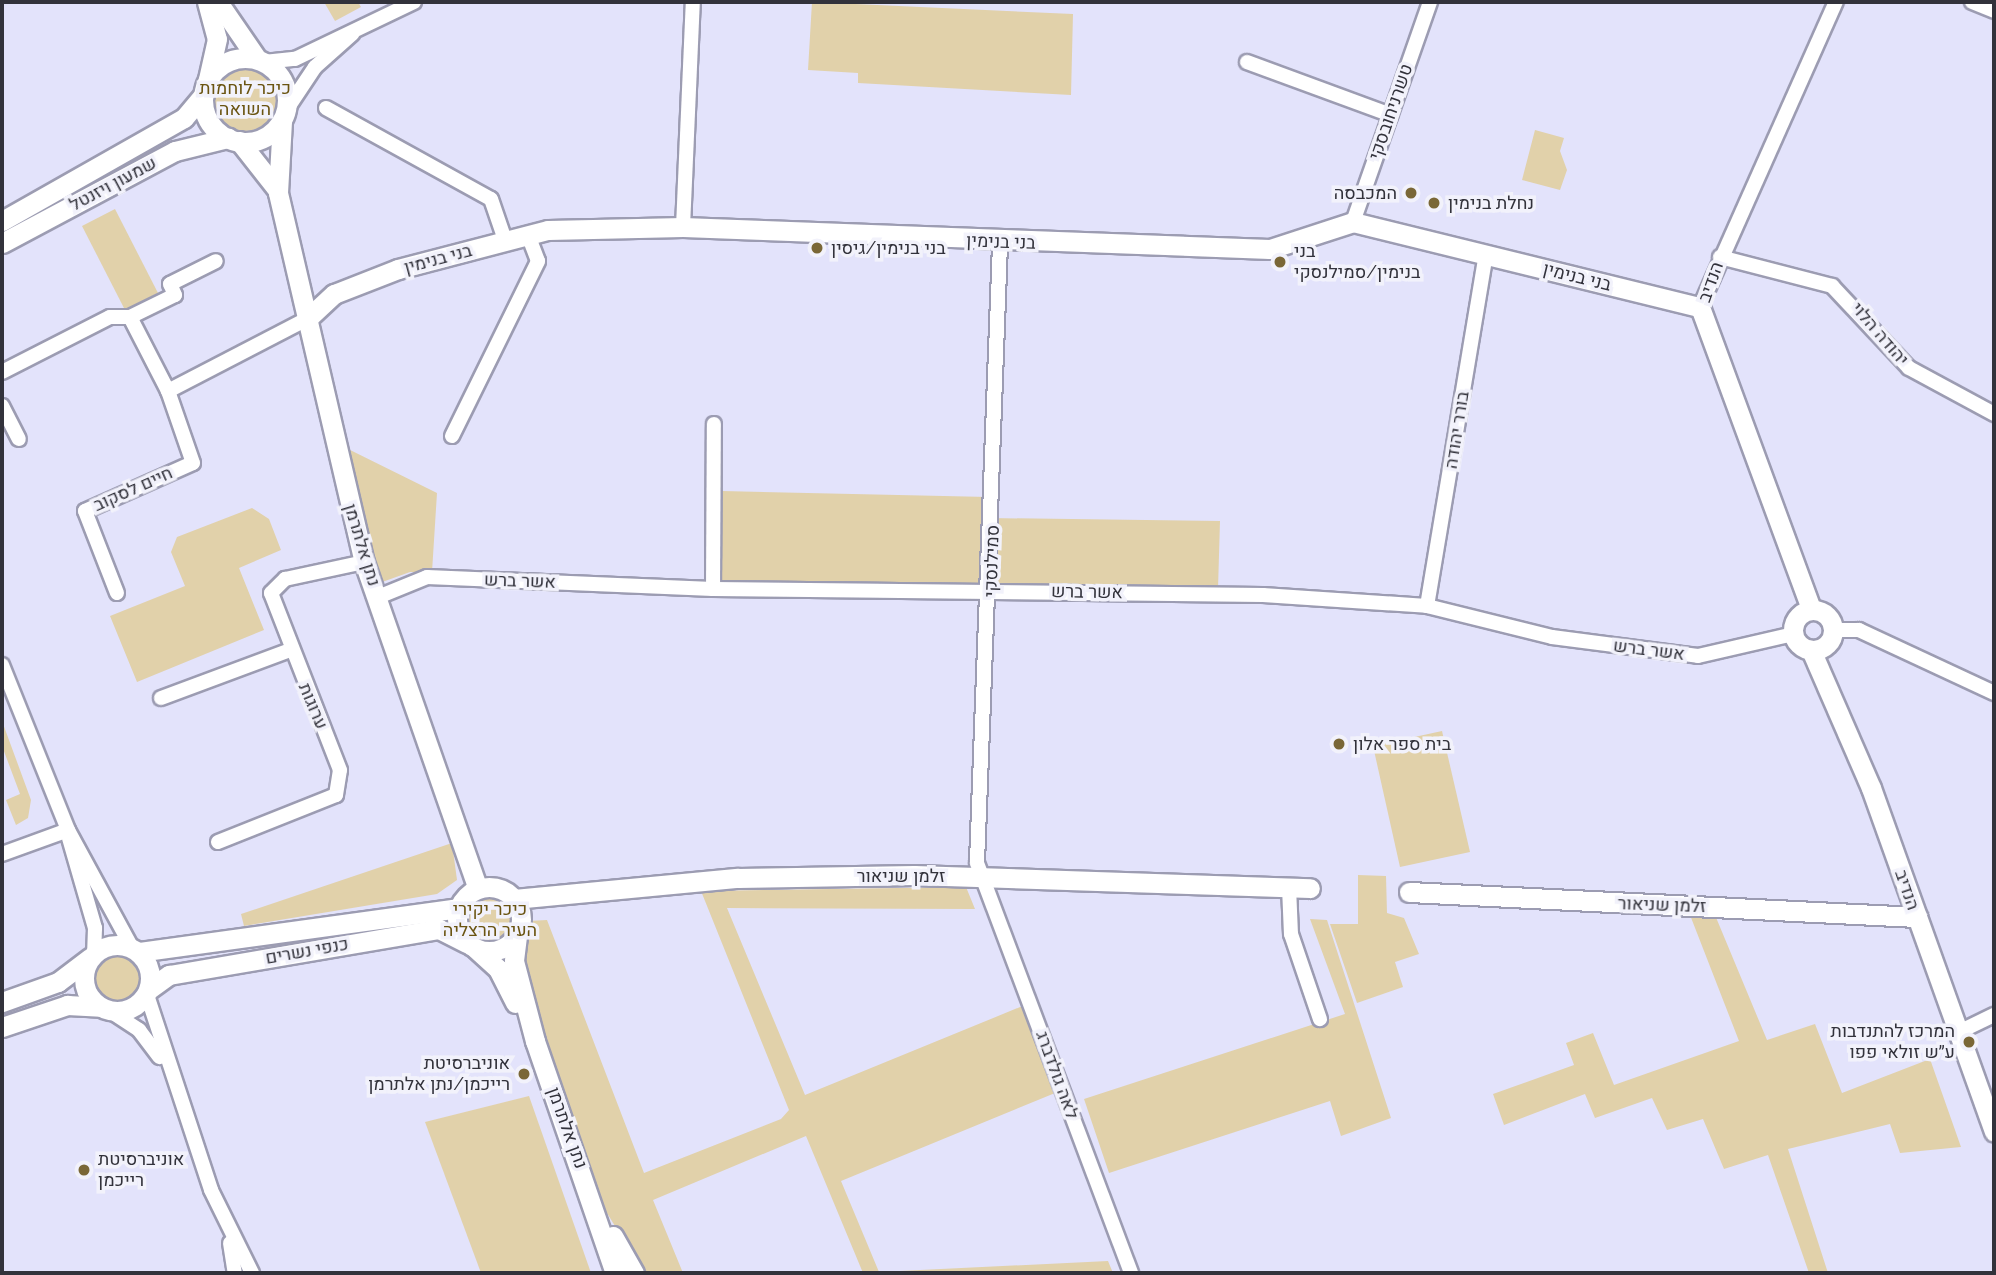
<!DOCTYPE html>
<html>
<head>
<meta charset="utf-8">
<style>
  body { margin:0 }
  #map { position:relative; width:1996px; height:1275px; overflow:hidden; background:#e3e3fb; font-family:Raleway,Heebo,sans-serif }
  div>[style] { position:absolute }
  .green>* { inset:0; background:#e1d1aa }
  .round { border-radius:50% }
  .roads { filter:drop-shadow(2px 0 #9c9cb2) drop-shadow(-2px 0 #9c9cb2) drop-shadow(0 2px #9c9cb2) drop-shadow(0 -2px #9c9cb2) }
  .street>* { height:14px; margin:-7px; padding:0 7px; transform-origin:7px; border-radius:7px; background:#fff }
  .secondary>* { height:19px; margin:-9.5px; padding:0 9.5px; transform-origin:9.5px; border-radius:9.5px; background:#fff }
  .secondary>.ring { margin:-9.5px; padding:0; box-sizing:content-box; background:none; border:19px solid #fff; border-radius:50% }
  .dots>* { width:19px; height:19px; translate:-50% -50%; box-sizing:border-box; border:4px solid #f2f2fb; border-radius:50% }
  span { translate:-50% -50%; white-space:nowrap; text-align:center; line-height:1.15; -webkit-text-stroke:7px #f2f2fb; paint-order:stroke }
  .park-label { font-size:18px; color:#6a5411 }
  .street-label { font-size:18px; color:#32323b }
  .poi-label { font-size:18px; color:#32323b }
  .right { translate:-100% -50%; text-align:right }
  .left { translate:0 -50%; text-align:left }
  .frame { position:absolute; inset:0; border:4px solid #32323b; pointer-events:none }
</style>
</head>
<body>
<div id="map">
  <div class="green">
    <div style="clip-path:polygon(324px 2px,358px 2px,361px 7px,335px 21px)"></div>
    <div style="clip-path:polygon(812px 2px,1073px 14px,1071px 95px,858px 83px,858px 73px,808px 70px)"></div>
    <div class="round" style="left:214px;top:69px;width:62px;height:62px"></div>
    <div style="clip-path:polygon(1535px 130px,1564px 138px,1560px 151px,1567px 170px,1560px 190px,1522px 180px)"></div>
    <div style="clip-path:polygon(115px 209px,158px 293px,125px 310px,82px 226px)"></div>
    <div style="clip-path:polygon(338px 444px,437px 493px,432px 572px,410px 572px,374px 585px)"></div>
    <div style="clip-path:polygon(722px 491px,989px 497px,989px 518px,1220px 521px,1218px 589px,720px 580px)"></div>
    <div style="clip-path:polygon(252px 508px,269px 519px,281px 550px,239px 568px,264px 630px,137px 682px,110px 616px,185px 586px,171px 552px,177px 537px)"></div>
    <div style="clip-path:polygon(2px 721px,31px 800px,28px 818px,16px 825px,6px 800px,20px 794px,2px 746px)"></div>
    <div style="clip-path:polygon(1442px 731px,1470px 852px,1400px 867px,1373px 746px)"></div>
    <div style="clip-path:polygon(452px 843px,457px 880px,437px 894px,244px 926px,241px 914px)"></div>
    <div style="clip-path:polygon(1358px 875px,1386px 876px,1387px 913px,1404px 918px,1419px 954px,1395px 962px,1403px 987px,1357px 1003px,1330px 924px,1358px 924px)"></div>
    <div style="clip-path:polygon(966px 887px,975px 909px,727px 908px,805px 1095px,1025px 1005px,1060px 1091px,841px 1181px,879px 1272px,1108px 1261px,1113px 1273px,863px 1273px,806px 1136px,653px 1200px,683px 1273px,644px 1273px,602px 1205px,530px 1002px,520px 961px,528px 921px,547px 920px,644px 1173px,781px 1119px,789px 1110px,701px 891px)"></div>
    <div class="round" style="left:468px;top:898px;width:44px;height:44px"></div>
    <div style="clip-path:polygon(1690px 915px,1715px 915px,1767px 1040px,1815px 1024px,1842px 1093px,1930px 1059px,1961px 1147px,1900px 1153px,1890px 1124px,1788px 1149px,1828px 1273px,1809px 1273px,1768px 1155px,1724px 1169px,1703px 1119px,1667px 1130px,1652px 1098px,1595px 1118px,1585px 1094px,1504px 1125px,1493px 1094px,1574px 1065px,1566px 1043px,1593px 1033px,1614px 1085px,1739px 1041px)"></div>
    <div style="clip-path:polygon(1310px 919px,1327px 920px,1391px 1118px,1341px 1136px,1330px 1101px,1109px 1173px,1084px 1099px,1345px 1014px)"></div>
    <div class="round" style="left:94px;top:956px;width:46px;height:46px"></div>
    <div style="clip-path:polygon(529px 1096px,591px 1273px,481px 1273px,425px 1122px)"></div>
  </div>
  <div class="roads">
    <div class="street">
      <div style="left:1972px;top:2px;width:24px;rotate:22deg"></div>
      <div style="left:264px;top:62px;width:31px;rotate:-6deg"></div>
      <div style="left:295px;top:59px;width:132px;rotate:-25.6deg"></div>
      <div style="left:1247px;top:62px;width:153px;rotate:20.2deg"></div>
      <div style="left:326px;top:108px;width:188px;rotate:28.9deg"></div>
      <div style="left:491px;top:199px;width:43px;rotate:71.1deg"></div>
      <div style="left:287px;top:109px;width:50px;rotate:-56.3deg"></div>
      <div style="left:315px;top:67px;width:50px;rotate:-41.7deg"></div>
      <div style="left:1353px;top:222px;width:233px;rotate:-70.7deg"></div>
      <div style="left:683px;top:227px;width:225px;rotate:-87.5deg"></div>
      <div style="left:1000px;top:244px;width:619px;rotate:92.13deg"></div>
      <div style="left:977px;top:863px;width:438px;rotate:69.4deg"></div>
      <div style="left:1720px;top:257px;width:116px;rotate:14.5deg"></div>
      <div style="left:1832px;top:286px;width:112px;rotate:46.8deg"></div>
      <div style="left:1909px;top:368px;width:97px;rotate:28.4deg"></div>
      <div style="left:1700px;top:307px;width:334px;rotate:-66deg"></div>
      <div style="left:130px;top:317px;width:83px;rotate:62.8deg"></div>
      <div style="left:2px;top:372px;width:121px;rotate:-27deg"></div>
      <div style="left:110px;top:317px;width:20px"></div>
      <div style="left:130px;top:317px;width:50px;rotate:-26.1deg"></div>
      <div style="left:175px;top:295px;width:12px;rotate:-114deg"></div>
      <div style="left:170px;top:284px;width:51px;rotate:-26.6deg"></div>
      <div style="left:2px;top:406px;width:37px;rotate:63deg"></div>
      <div style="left:452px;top:436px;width:195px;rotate:-63.8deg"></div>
      <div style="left:538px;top:261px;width:28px;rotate:-111deg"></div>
      <div style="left:713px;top:589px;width:165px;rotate:-89.7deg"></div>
      <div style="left:117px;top:593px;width:88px;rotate:-111.3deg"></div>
      <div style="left:85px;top:511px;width:118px;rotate:-24deg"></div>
      <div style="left:193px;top:463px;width:76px;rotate:-109.1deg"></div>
      <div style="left:168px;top:391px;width:157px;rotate:-27.4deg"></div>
      <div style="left:378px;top:597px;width:53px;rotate:-22.2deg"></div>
      <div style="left:427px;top:577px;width:286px;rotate:2.4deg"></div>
      <div style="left:713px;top:589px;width:550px;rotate:0.63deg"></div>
      <div style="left:1263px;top:595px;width:164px;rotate:3.8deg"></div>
      <div style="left:1427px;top:606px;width:129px;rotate:13.9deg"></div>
      <div style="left:1552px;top:637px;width:147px;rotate:7.4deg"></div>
      <div style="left:1698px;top:656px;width:98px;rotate:-13deg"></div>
      <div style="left:1427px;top:606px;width:357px;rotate:-80.5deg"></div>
      <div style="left:1833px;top:630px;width:26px"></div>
      <div style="left:1859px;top:630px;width:149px;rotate:25deg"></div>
      <div style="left:2px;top:665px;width:178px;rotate:68.2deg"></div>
      <div style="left:68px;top:830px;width:134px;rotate:61.5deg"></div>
      <div style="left:161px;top:698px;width:138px;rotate:-20.4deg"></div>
      <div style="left:69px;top:838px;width:94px;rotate:73.9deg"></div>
      <div style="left:95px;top:928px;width:26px;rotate:92deg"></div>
      <div style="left:218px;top:842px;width:127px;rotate:-21.7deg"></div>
      <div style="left:336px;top:795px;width:25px;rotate:-81deg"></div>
      <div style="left:340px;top:770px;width:190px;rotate:-111.3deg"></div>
      <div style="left:271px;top:593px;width:20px;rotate:-45deg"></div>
      <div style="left:285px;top:579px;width:81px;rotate:-12.1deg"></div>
      <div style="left:2px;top:854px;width:70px;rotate:-20deg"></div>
      <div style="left:1289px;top:887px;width:47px;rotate:87.6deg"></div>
      <div style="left:1291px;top:934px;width:90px;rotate:71.2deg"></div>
      <div style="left:147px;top:995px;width:205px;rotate:71.8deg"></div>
      <div style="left:211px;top:1190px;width:93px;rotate:63.7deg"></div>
      <div style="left:110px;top:1011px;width:35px;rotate:33deg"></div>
      <div style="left:139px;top:1030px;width:34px;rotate:53deg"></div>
      <div style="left:1959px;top:1032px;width:39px;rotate:-26deg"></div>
      <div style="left:230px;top:1243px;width:30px;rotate:81deg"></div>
    </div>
    <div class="secondary">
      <div style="left:207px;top:2px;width:38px;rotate:75deg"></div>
      <div style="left:217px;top:39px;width:41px;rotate:102.7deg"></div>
      <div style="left:218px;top:2px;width:69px;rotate:55.6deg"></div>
      <div class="ring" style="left:203px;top:58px;width:65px;height:65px"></div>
      <div style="left:282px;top:121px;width:72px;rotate:93.2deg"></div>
      <div style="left:278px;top:193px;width:379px;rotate:76.9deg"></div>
      <div style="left:364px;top:562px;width:346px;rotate:70.8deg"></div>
      <div style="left:239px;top:141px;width:60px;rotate:51.8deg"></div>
      <div style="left:2px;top:221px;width:209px;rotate:-29.5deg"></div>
      <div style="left:184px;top:118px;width:31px;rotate:-50deg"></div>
      <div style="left:2px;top:243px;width:196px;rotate:-28deg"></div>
      <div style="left:175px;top:151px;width:55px;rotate:-13.8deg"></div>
      <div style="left:307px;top:319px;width:37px;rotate:-43deg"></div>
      <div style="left:334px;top:294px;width:69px;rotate:-21.3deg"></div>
      <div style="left:398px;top:269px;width:155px;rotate:-14.6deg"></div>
      <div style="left:548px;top:230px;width:135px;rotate:-1.3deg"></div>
      <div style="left:683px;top:227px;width:587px;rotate:2.15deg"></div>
      <div style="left:1270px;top:249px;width:87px;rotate:-18deg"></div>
      <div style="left:1353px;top:222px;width:357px;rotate:13.8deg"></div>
      <div style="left:1700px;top:307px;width:322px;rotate:69.8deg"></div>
      <div class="ring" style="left:1793px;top:610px;width:21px;height:21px"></div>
      <div style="left:1811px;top:650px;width:150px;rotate:66.5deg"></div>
      <div style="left:1871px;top:788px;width:365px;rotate:70.3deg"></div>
      <div class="ring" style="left:457px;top:887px;width:45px;height:45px"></div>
      <div style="left:1409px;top:892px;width:509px;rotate:2.82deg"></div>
      <div style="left:514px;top:899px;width:225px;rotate:-5.4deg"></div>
      <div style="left:738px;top:878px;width:176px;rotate:-1deg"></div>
      <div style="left:914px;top:875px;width:396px;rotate:1.9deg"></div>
      <div style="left:517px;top:936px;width:25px;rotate:97deg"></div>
      <div style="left:514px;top:961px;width:83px;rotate:75.3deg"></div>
      <div style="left:535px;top:1041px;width:245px;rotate:71deg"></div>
      <div class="ring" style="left:84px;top:945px;width:47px;height:47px"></div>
      <div style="left:476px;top:949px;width:30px;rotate:42deg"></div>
      <div style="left:498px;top:969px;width:38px;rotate:63deg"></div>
      <div style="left:138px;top:952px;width:324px;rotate:-7.8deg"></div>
      <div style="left:148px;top:990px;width:26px;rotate:-36deg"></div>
      <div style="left:169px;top:975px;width:274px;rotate:-9.7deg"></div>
      <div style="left:439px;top:929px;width:31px;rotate:27deg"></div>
      <div style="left:2px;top:1002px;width:59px;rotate:-19.7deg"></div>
      <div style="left:58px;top:982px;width:40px;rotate:-37deg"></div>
      <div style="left:2px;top:1027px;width:69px;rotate:-18.7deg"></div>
      <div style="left:67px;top:1005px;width:33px;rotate:3deg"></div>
      <div style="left:613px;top:1236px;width:43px;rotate:60.4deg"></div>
    </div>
  </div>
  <div class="dots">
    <div style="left:1411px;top:193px;background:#7a6736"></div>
    <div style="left:1434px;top:203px;background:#7a6736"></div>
    <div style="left:817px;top:248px;background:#7a6736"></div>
    <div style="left:1280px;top:262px;background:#7a6736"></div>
    <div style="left:1339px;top:744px;background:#7a6736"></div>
    <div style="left:1969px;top:1042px;background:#7a6736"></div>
    <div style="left:524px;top:1074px;background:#7a6736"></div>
    <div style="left:84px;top:1170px;background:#7a6736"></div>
  </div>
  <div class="park-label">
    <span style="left:245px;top:99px">כיכר לוחמות<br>השואה</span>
    <span style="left:490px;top:920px">כיכר יקירי<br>העיר הרצליה</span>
  </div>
  <div class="street-label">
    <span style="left:1391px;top:112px;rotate:-71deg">טשרניחובסקי</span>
    <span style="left:113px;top:184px;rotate:-28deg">שמעון ויזנטל</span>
    <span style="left:1001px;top:242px;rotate:2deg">בני בנימין</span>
    <span style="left:438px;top:259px;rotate:-15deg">בני בנימין</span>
    <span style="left:1577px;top:277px;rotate:14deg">בני בנימין</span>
    <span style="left:1711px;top:282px;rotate:-70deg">הנדיב</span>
    <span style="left:1880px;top:334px;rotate:49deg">יהודה הלוי</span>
    <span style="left:1457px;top:430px;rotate:-81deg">בורר יהודה</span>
    <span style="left:133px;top:489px;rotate:-24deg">חיים לסקוב</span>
    <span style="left:362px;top:545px;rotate:73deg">נתן אלתרמן</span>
    <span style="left:992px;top:561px;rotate:-88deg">סמילנסקי</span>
    <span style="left:520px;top:581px;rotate:2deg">אשר ברש</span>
    <span style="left:1087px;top:592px;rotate:1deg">אשר ברש</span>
    <span style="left:1649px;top:650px;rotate:7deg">אשר ברש</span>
    <span style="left:313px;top:706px;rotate:67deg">ערוגות</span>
    <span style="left:901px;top:876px">זלמן שניאור</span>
    <span style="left:1907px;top:890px;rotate:71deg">הנדיב</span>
    <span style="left:1662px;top:905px;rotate:2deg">זלמן שניאור</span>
    <span style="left:307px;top:951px;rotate:-10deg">כנפי נשרים</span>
    <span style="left:1057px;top:1075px;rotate:70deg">לאה גולדברג</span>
    <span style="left:567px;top:1128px;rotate:70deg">נתן אלתרמן</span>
  </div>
  <div class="poi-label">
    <span class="right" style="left:1397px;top:193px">המכבסה</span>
    <span class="left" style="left:1448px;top:203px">נחלת בנימין</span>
    <span class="left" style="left:831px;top:248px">בני בנימין/גיסין</span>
    <span class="left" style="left:1294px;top:262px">בני<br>בנימין/סמילנסקי</span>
    <span class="left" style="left:1353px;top:744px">בית ספר אלון</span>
    <span class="right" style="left:1955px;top:1042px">המרכז להתנדבות<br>ע״ש זולאי פפו</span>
    <span class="right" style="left:510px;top:1074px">אוניברסיטת<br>רייכמן/נתן אלתרמן</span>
    <span class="left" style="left:98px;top:1170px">אוניברסיטת<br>רייכמן</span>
  </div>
  <div class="frame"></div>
</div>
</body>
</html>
